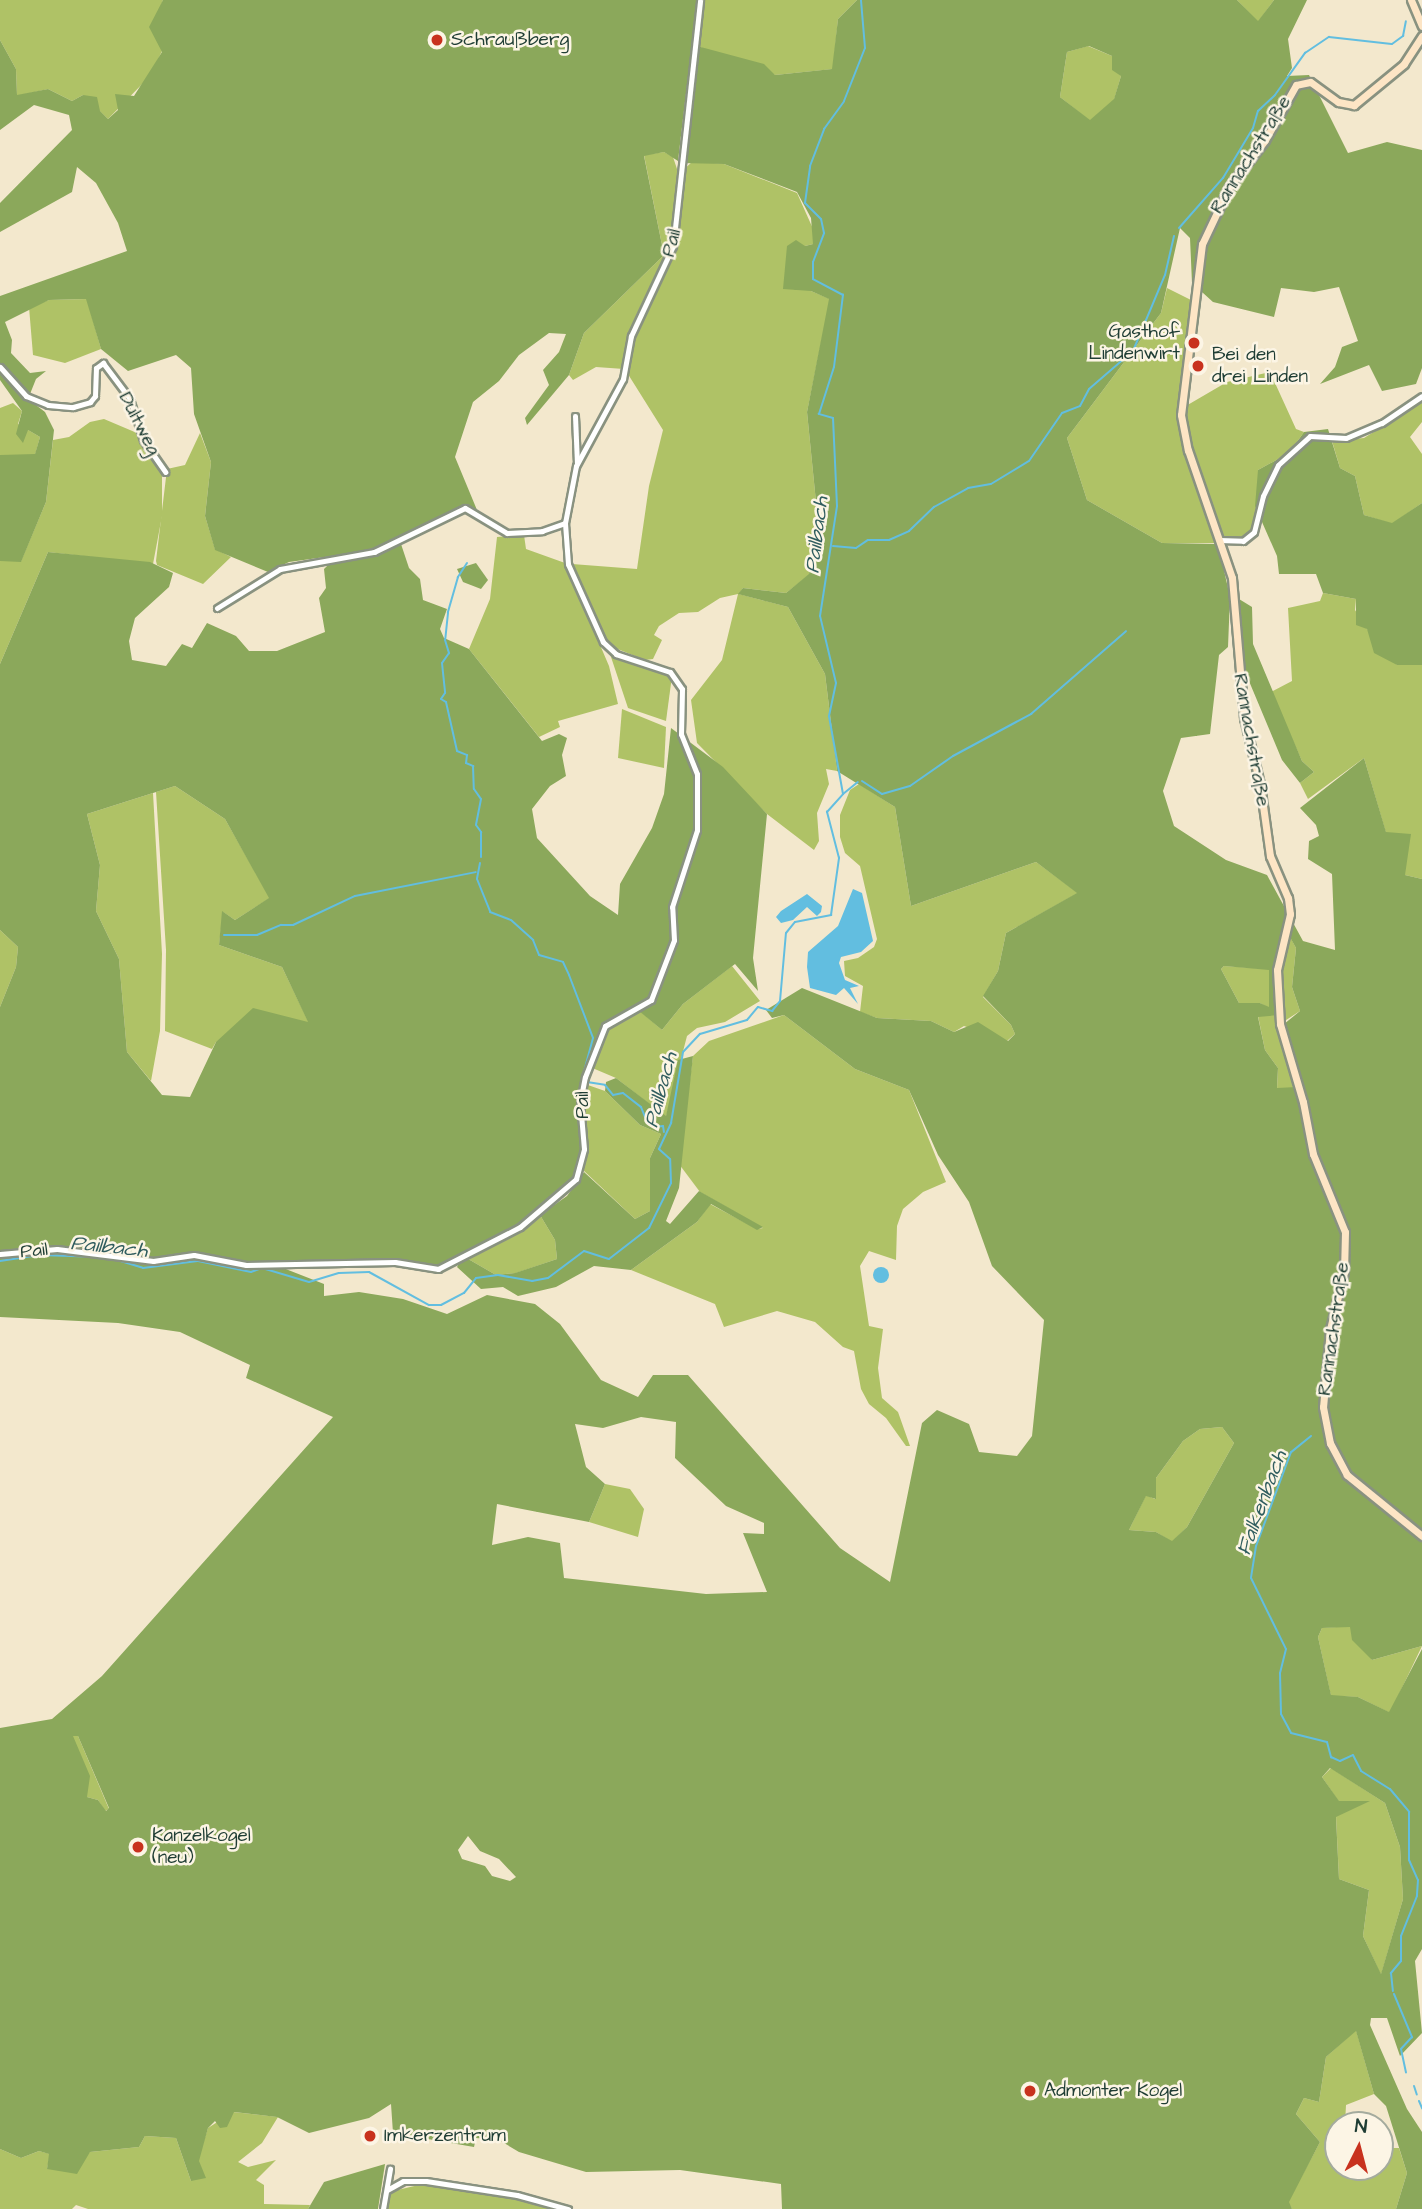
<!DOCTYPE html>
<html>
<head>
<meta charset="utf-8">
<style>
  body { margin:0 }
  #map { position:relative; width:1422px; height:2209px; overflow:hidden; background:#f3e8cd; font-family:"Architects Daughter",sans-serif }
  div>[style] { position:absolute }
  .green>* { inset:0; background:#afc266 }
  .forest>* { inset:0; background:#8ba85b }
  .water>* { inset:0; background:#62bee0 }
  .round { border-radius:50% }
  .stream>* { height:2px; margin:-1px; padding:0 1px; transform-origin:1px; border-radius:1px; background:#62bee0 }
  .roads { filter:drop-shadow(2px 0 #899280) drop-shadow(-2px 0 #899280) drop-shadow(0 2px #899280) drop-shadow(0 -2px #899280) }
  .street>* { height:5px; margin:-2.5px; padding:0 2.5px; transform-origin:2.5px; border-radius:2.5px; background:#fff }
  .secondary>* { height:7px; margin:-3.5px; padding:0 3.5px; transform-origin:3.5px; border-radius:3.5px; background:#fde5c5 }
  .dots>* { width:19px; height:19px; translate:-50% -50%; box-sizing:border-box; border:4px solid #fcf5e5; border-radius:50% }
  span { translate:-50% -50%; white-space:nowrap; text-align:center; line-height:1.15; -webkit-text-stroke:5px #fcf5e5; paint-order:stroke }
  .poi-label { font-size:19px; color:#1f3d34 }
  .left { translate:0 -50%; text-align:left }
  .right { translate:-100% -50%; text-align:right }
  .street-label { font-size:19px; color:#1f3d34 }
  .water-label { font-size:21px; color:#305d5f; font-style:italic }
  .north { position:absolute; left:1324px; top:2111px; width:70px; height:70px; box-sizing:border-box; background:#fcf5e5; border:2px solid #a4ab9e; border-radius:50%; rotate:6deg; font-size:19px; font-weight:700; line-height:28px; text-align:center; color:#1f3d34 }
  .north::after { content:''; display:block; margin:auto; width:24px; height:32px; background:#c8321e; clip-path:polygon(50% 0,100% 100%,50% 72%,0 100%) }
</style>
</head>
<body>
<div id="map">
  <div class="green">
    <div style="clip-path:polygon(0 0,163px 0,159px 11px,162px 51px,150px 76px,108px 119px,83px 95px,72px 101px,48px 89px,17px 96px,16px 69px,0 40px)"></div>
    <div style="clip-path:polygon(704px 0,857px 0,838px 19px,833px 69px,775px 75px,692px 44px)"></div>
    <div style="clip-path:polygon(1237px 0,1274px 0,1258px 22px)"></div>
    <div style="clip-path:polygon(1088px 46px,1112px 56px,1121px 76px,1114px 100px,1090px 121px,1060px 97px,1067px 52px)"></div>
    <div style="clip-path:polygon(664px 152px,673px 157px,677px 169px,678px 213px,671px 247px,627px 345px,624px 369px,596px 367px,573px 380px,569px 375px,584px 333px,664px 255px,644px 155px)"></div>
    <div style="clip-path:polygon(693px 161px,724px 164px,797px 193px,814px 231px,813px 244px,805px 246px,811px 291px,830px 299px,807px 412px,819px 532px,809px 575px,786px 593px,743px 588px,739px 594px,788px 607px,825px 674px,837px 771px,826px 769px,829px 784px,817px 813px,819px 841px,814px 850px,767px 814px,697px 743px,691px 700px,722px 660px,738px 594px,720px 598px,698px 612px,679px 613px,659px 626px,654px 635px,662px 640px,653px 659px,645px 660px,610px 646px,572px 564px,637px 569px,649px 486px,663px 430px,626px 371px,632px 336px,676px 238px,679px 174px)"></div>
    <div style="clip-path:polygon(1167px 288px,1191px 300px,1179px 410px,1227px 382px,1270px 372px,1296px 429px,1304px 432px,1289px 453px,1258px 470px,1259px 515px,1251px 531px,1242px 537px,1214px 537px,1214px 543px,1162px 543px,1087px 500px,1067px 438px,1161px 313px)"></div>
    <div style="clip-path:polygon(87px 299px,101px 349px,65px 363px,33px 355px,29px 307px,49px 300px)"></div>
    <div style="clip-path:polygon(1422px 402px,1422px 422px,1410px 437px,1422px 454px,1422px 503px,1392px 524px,1364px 515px,1355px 476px,1340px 468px,1332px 441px,1364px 438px)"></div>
    <div style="clip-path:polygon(13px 403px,22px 411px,18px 424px,40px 437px,35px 455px,0 455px,0 408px)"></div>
    <div style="clip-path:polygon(104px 419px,137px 433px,162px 470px,162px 516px,153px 564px,48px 552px,0 664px,0 561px,21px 561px,46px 502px,53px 440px,69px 437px,90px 422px)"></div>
    <div style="clip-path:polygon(200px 433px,211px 462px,205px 516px,215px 549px,231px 557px,203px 584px,157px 565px,156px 561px,167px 469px,185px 465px)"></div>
    <div style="clip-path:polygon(524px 535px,526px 549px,565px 563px,609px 666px,618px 704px,558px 721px,560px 727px,539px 737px,469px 649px,490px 599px,497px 537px)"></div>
    <div style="clip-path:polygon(1323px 593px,1356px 599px,1355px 610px,1367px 629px,1397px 665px,1422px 665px,1422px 879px,1405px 875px,1386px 833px,1364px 758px,1308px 799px,1300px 783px,1314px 772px,1302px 761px,1271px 692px,1292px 681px,1288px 608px,1320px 601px)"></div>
    <div style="clip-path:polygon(610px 654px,672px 676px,666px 721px,628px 708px)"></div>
    <div style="clip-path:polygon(622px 709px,666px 727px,664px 768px,618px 758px)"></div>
    <div style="clip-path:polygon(859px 784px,895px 807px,911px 906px,1036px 862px,1078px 893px,1006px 933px,998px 971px,983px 997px,1011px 1025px,1015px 1034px,1007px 1041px,964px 1026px,954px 1032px,931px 1021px,877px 1018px,860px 1012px,863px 986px,845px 976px,844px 961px,858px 958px,874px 947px,877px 939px,860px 866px,845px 853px,840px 837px,840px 815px,850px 790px)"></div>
    <div style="clip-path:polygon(175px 786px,225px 819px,270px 898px,235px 920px,223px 912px,219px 945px,282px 967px,309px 1023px,216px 1042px,212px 1049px,165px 1031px,166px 950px,156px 792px)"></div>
    <div style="clip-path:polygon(153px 793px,162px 954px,160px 1031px,151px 1081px,127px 1052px,119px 959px,96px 911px,100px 865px,87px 814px)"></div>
    <div style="clip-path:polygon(1286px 929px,1296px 948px,1292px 987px,1300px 1011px,1280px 1024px,1297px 1088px,1277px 1089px,1278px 1068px,1265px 1050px,1258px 1016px,1279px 1014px,1277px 970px)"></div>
    <div style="clip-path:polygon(0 930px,18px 947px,16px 967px,0 1007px)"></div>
    <div style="clip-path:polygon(732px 966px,760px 1001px,725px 1022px,697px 1028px,687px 1036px,666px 1117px,616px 1078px,590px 1067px,608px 1026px,621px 1016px,640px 1011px,662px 1030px,683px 1004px)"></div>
    <div style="clip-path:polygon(1224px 966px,1269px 969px,1269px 1008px,1260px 1003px,1239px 1003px,1221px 969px)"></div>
    <div style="clip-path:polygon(784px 1015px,855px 1069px,909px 1090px,946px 1182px,923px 1192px,903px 1209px,897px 1226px,896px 1260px,869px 1251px,860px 1266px,869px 1326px,883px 1329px,878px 1368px,882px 1398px,898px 1412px,910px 1446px,906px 1446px,886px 1418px,869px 1404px,861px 1389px,854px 1351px,843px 1347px,815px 1322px,777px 1311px,724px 1327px,715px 1304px,631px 1270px,697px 1222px,710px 1204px,757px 1229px,763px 1228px,700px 1192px,679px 1164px,693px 1056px,709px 1041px)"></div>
    <div style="clip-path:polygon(585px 1084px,605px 1091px,640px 1125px,661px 1134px,650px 1158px,650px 1211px,635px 1219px,582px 1169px)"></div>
    <div style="clip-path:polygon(540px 1215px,555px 1240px,557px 1259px,516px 1273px,496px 1275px,463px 1256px,517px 1232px)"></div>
    <div style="clip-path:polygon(1222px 1427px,1234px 1443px,1187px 1527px,1172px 1542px,1156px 1532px,1129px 1530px,1146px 1495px,1155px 1499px,1156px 1478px,1183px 1441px,1200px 1429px)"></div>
    <div style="clip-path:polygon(605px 1484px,630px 1489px,644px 1509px,638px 1537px,589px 1522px)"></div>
    <div style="clip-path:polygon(1351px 1626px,1372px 1660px,1422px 1646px,1390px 1713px,1358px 1697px,1331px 1696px,1318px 1637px,1322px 1628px)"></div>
    <div style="clip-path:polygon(72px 1736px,78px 1736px,109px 1809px,105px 1811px,98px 1800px,87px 1797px)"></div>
    <div style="clip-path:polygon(1331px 1768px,1385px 1803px,1400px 1847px,1403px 1899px,1381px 1975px,1363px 1936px,1369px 1890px,1339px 1879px,1336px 1816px,1368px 1801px,1339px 1802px,1322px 1777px)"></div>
    <div style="clip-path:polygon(1356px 2030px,1374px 2094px,1346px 2105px,1345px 2125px,1338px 2125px,1338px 2167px,1373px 2175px,1375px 2167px,1380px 2167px,1380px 2148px,1399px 2148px,1407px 2173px,1396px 2209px,1292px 2209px,1288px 2202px,1320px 2142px,1296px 2114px,1304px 2098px,1319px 2102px,1326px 2057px)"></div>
    <div style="clip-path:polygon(233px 2112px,278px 2117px,262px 2143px,238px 2162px,248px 2167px,276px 2160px,256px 2180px,264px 2185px,264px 2204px,310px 2205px,308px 2209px,88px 2209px,76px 2205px,72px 2209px,0 2209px,0 2149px,21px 2158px,39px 2151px,50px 2154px,47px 2169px,90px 2152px,139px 2147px,145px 2136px,176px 2138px,191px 2181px,208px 2128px)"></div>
    <div style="clip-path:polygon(423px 2184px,508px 2197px,554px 2209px,387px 2209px,389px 2192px)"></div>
  </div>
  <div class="forest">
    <div style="clip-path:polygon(163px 0,697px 0,678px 161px,664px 152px,644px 156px,664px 255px,584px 333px,569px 375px,527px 425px,525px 418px,549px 385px,543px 370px,559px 352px,566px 334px,549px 333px,519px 355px,499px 381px,473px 402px,455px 457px,477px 510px,467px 504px,368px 551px,289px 562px,268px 572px,215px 550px,205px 516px,211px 462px,194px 414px,191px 368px,176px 355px,128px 371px,101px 349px,86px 299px,49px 300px,5px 322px,12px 340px,11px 353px,30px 373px,46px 371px,36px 379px,28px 399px,45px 412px,54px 430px,46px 502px,21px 562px,0 561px,0 455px,35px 454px,40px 437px,28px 430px,23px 443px,16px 434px,22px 411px,0 380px,0 296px,127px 251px,118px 223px,96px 183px,77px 167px,72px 192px,0 232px,0 203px,72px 130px,69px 115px,34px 105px,0 130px,0 40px,16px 69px,17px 95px,48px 89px,72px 101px,83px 95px,97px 97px,100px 111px,108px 119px,118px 110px,115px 94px,134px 96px,162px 52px,149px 27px)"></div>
    <div style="clip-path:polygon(evenodd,857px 0,1237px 0,1258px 21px,1274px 0,1307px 0,1288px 39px,1292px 68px,1287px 76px,1309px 75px,1348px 153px,1387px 142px,1422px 150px,1422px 368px,1416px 384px,1382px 391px,1369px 365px,1320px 384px,1335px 367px,1342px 347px,1358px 341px,1339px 287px,1314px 292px,1281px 288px,1274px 317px,1213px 302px,1192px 283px,1190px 238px,1180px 228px,1161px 313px,1067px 438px,1087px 500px,1162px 543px,1218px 544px,1230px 597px,1228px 647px,1219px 655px,1210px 734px,1181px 738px,1163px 791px,1174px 826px,1226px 860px,1267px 875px,1303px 941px,1335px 950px,1332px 874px,1308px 859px,1309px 841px,1319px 836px,1316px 825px,1300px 808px,1364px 758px,1386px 832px,1411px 834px,1405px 875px,1422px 879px,1422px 1646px,1372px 1660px,1352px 1640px,1350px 1627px,1322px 1628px,1318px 1637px,1331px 1695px,1358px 1697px,1389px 1712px,1422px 1649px,1422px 1949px,1415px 1961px,1422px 2033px,1400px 2056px,1387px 2018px,1371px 2018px,1370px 2025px,1407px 2109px,1422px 2132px,1422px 2209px,1396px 2209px,1407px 2173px,1386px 2106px,1374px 2094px,1356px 2031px,1326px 2057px,1319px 2102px,1304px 2098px,1296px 2114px,1320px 2142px,1289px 2202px,1292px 2209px,782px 2209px,781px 2184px,680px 2170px,586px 2172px,519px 2152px,499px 2140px,476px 2138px,474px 2147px,393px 2133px,391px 2104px,369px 2118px,309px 2133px,277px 2117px,234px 2112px,227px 2127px,220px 2128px,215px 2121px,208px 2128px,199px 2161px,206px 2178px,191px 2181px,176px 2138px,145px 2136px,139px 2147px,90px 2152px,77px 2174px,47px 2169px,49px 2154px,39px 2151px,21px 2158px,0 2149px,0 1728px,52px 1719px,102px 1676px,333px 1417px,246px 1378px,250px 1365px,180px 1332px,118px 1323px,0 1317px,0 1257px,75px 1252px,132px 1262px,198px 1258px,244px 1268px,278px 1266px,324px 1284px,324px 1296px,359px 1292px,403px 1299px,447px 1314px,487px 1295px,535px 1304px,560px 1324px,601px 1380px,638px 1397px,653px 1375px,688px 1375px,840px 1548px,890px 1582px,922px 1423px,937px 1410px,969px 1424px,979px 1452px,1017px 1456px,1032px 1436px,1044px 1320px,992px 1266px,969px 1202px,938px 1155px,909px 1090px,855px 1069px,784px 1015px,772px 1018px,766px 1010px,802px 988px,877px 1018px,931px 1021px,954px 1032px,978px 1022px,1008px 1041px,1015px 1034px,1011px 1025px,983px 996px,998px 971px,1006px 933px,1077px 893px,1036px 862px,911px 906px,895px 807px,837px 771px,825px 674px,788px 607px,738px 594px,743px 588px,786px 593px,809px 574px,819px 532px,807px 412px,829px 299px,811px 291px,783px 289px,787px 246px,796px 240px,805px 246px,813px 244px,811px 218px,797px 192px,724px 164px,681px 163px,697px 46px,764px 64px,775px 75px,832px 69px,838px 19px,857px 0,1089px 46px,1112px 56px,1112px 70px,1121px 76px,1114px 99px,1090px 120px,1060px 97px,1067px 52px,1089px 46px,857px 0,1286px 930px,1296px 948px,1292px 987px,1300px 1011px,1278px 1029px,1297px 1087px,1277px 1088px,1278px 1068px,1265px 1050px,1258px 1017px,1279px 1015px,1278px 956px,1286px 930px,857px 0,1224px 966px,1269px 970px,1269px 1007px,1260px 1003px,1239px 1003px,1221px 969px,1224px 966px,857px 0,641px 1417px,676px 1422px,675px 1458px,726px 1506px,764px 1523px,764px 1534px,743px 1533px,767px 1592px,706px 1594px,564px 1578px,560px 1543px,528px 1537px,492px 1545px,497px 1504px,589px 1522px,605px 1484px,586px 1467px,575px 1424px,603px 1428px,641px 1417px,857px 0,1222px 1427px,1234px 1443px,1187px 1527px,1172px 1541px,1156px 1532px,1129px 1530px,1146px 1496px,1156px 1499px,1156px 1478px,1183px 1441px,1200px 1429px,1222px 1427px,857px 0,73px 1736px,78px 1736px,109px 1808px,106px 1811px,98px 1800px,87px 1797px,90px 1776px,73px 1736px,857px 0,1330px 1768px,1385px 1803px,1400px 1847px,1403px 1899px,1381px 1974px,1363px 1936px,1369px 1890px,1339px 1879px,1336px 1817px,1370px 1801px,1339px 1801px,1322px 1777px,1330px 1768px,857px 0,468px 1836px,480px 1851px,499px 1859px,516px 1877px,510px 1881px,492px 1876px,485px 1866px,462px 1859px,458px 1850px,468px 1836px)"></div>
    <div style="clip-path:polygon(1328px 429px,1340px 468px,1355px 476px,1364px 515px,1392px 523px,1422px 503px,1422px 665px,1397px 665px,1374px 653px,1367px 629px,1356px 625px,1356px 599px,1323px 593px,1316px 574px,1279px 574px,1277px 556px,1255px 506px,1258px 470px,1289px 453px,1304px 432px)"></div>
    <div style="clip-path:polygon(evenodd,400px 541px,409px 568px,420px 579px,423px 600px,447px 609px,440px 629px,444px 638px,469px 649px,542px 741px,559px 734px,567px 738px,562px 755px,566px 776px,550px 786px,532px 809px,537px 838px,590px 896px,618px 915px,620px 884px,652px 828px,664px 794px,671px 728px,723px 767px,767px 814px,753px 958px,758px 991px,735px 964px,683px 1004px,662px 1030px,639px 1011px,605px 1026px,581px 1088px,584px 1149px,571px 1186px,520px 1227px,446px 1267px,395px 1262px,246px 1265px,201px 1256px,166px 1260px,57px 1249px,0 1254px,0 1007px,16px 967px,18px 947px,0 930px,0 664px,48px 552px,150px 562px,173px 573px,169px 587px,135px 618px,129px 641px,132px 660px,166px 666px,182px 644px,192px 648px,207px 623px,236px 636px,249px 651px,277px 651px,325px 632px,319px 598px,326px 588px,324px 569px,335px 558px,370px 555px,400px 541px,175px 786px,225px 819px,269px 898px,235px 920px,222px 911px,219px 945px,282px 967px,308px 1022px,253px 1008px,216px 1042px,190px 1097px,162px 1095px,127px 1052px,119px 959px,96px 911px,100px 865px,87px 814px,175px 786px)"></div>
    <div style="clip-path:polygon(476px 563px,488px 580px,481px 589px,463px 582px,457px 569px)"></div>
    <div style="clip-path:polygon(1239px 599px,1252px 607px,1253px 644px,1302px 761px,1314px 772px,1300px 783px,1282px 760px,1241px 662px)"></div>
    <div style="clip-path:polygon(693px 1056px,679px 1188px,666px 1221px,670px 1224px,699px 1191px,763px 1227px,757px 1230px,711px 1204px,697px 1222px,631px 1270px,594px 1266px,556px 1287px,518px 1296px,503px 1287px,481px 1289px,457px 1267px,463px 1256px,496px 1275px,515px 1273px,557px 1259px,555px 1240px,540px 1215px,567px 1196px,584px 1172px,635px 1219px,650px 1211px,650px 1158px,661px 1134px,640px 1125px,605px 1091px,606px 1082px,616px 1078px,666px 1116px,678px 1060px)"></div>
    <div style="clip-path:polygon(385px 2164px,378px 2209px,308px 2209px,324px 2182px)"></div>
  </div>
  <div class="water">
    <div style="clip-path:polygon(853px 889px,862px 893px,873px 941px,861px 952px,841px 957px,839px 963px,845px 980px,859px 986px,850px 988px,858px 1004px,844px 988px,836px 995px,810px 988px,807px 967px,808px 952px,838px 926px)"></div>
    <div style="clip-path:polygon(807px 894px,822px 906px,821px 912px,817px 916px,807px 907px,793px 920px,781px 923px,776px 917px,781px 911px)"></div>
    <div class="round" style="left:873px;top:1267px;width:16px;height:16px"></div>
  </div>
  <div class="stream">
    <div style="left:1179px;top:228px;width:67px;rotate:-48.7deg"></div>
    <div style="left:1223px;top:178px;width:58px;rotate:-59deg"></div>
    <div style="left:1253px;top:128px;width:18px;rotate:-74deg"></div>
    <div style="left:1258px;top:111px;width:23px;rotate:-43deg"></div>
    <div style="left:1275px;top:95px;width:52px;rotate:-54.5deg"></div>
    <div style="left:1305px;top:53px;width:29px;rotate:-34deg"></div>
    <div style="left:1329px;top:37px;width:63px;rotate:6.3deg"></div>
    <div style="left:1392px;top:44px;width:14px;rotate:-36deg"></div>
    <div style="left:1403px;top:36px;width:15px;rotate:-79deg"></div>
    <div style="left:833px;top:546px;width:23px;rotate:5deg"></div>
    <div style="left:856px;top:548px;width:14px;rotate:-34deg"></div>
    <div style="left:868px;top:540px;width:21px"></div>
    <div style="left:889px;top:540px;width:22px;rotate:-24deg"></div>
    <div style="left:909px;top:531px;width:35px;rotate:-44deg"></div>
    <div style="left:934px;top:507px;width:39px;rotate:-29deg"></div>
    <div style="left:968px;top:488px;width:23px;rotate:-10deg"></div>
    <div style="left:991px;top:484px;width:44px;rotate:-31.2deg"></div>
    <div style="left:1029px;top:461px;width:58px;rotate:-55.5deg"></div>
    <div style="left:1062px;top:413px;width:19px;rotate:-21deg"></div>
    <div style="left:1080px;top:406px;width:19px;rotate:-62deg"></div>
    <div style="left:1089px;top:389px;width:58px;rotate:-40.8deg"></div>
    <div style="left:1133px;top:351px;width:82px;rotate:-67.2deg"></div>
    <div style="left:1165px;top:275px;width:40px;rotate:-77deg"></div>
    <div style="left:467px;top:563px;width:17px;rotate:123deg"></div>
    <div style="left:458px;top:577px;width:37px;rotate:106deg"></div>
    <div style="left:448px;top:613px;width:27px;rotate:96deg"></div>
    <div style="left:445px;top:640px;width:14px;rotate:73deg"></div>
    <div style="left:449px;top:653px;width:12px;rotate:125deg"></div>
    <div style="left:442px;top:663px;width:30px;rotate:84deg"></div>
    <div style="left:445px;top:693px;width:7px;rotate:124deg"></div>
    <div style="left:441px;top:699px;width:6px;rotate:31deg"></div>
    <div style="left:446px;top:702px;width:50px;rotate:77.3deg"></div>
    <div style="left:457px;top:751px;width:11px;rotate:22deg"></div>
    <div style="left:467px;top:755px;width:8px;rotate:97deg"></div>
    <div style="left:466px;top:763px;width:8px;rotate:23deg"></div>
    <div style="left:473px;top:766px;width:23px;rotate:88deg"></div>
    <div style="left:474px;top:789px;width:12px;rotate:55deg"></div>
    <div style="left:481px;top:799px;width:26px;rotate:101deg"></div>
    <div style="left:476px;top:825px;width:9px;rotate:54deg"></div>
    <div style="left:481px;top:832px;width:25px;rotate:90deg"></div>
    <div style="left:862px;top:781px;width:24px;rotate:33deg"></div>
    <div style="left:882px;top:794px;width:29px;rotate:-16deg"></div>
    <div style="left:910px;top:786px;width:52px;rotate:-34.9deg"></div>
    <div style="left:953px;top:756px;width:89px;rotate:-28.3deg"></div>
    <div style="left:1031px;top:714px;width:126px;rotate:-41.1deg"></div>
    <div style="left:843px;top:794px;width:19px;rotate:-39deg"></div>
    <div style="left:480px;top:863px;width:16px;rotate:101deg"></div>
    <div style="left:477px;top:879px;width:35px;rotate:68deg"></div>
    <div style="left:490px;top:912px;width:22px;rotate:21deg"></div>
    <div style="left:511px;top:920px;width:30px;rotate:42deg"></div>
    <div style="left:533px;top:940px;width:16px;rotate:68deg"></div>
    <div style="left:539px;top:955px;width:25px;rotate:16deg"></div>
    <div style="left:563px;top:962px;width:14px;rotate:65deg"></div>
    <div style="left:569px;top:975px;width:67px;rotate:69.1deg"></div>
    <div style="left:593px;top:1038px;width:42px;rotate:105deg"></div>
    <div style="left:224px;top:935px;width:33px"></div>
    <div style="left:257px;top:935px;width:26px;rotate:-23deg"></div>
    <div style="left:281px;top:925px;width:12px"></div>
    <div style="left:293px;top:925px;width:68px;rotate:-25.1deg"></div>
    <div style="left:355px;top:896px;width:123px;rotate:-11.2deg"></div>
    <div style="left:587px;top:1082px;width:18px;rotate:9deg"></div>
    <div style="left:605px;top:1085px;width:13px;rotate:51deg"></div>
    <div style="left:613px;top:1095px;width:10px;rotate:-11deg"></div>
    <div style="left:623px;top:1093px;width:23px;rotate:38deg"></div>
    <div style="left:641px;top:1107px;width:11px;rotate:68deg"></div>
    <div style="left:645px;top:1117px;width:7px;rotate:-34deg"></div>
    <div style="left:651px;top:1113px;width:15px;rotate:74deg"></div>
    <div style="left:655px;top:1127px;width:8px;rotate:-7deg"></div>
    <div style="left:663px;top:1126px;width:6px;rotate:81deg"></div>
    <div style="left:114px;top:1259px;width:30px;rotate:17deg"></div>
    <div style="left:143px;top:1268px;width:55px;rotate:-7.3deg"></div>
    <div style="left:198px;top:1261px;width:54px;rotate:11.7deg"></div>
    <div style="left:251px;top:1272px;width:12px;rotate:-20deg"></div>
    <div style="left:262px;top:1268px;width:49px;rotate:16.6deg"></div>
    <div style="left:309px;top:1282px;width:31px;rotate:-17deg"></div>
    <div style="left:339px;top:1273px;width:30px;rotate:-2deg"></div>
    <div style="left:369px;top:1272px;width:68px;rotate:28.8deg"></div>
    <div style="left:429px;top:1305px;width:12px"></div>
    <div style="left:441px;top:1305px;width:26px;rotate:-28deg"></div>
    <div style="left:464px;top:1293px;width:19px;rotate:-51deg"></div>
    <div style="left:476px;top:1278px;width:22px;rotate:-8deg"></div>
    <div style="left:498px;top:1275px;width:35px;rotate:10deg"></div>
    <div style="left:532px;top:1281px;width:16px;rotate:-11deg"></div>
    <div style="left:548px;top:1278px;width:45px;rotate:-36.9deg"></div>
    <div style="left:584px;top:1251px;width:26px;rotate:18deg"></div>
    <div style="left:609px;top:1259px;width:51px;rotate:-37.8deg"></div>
    <div style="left:649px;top:1228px;width:50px;rotate:-63.9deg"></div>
    <div style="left:671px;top:1183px;width:24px;rotate:-92deg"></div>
    <div style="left:670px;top:1159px;width:15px;rotate:-138deg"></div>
    <div style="left:659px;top:1149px;width:29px;rotate:-65deg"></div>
    <div style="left:671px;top:1123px;width:72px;rotate:-80.4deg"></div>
    <div style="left:683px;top:1052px;width:25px;rotate:-47deg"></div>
    <div style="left:700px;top:1034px;width:49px;rotate:-16.6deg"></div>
    <div style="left:747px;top:1020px;width:17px;rotate:-50deg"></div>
    <div style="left:758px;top:1007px;width:15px;rotate:16deg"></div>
    <div style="left:772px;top:1011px;width:13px;rotate:-51deg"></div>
    <div style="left:780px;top:1001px;width:68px;rotate:-85deg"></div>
    <div style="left:786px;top:933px;width:14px;rotate:-51deg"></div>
    <div style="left:795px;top:922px;width:37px;rotate:-11deg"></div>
    <div style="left:831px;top:915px;width:58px;rotate:-82deg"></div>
    <div style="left:839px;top:858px;width:48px;rotate:-104.6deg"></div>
    <div style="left:827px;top:812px;width:24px;rotate:-48deg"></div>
    <div style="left:843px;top:794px;width:79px;rotate:-100.2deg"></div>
    <div style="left:829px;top:716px;width:34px;rotate:-78deg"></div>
    <div style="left:836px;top:683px;width:69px;rotate:-103.4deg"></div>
    <div style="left:820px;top:616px;width:111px;rotate:-81.2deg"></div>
    <div style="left:837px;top:506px;width:88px;rotate:-92.6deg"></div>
    <div style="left:833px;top:418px;width:15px;rotate:-164deg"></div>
    <div style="left:819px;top:414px;width:49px;rotate:-72.3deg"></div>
    <div style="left:834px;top:367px;width:73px;rotate:-82.9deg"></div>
    <div style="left:843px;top:295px;width:34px;rotate:-152deg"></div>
    <div style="left:813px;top:279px;width:17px;rotate:-90deg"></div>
    <div style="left:813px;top:262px;width:31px;rotate:-69deg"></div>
    <div style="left:824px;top:233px;width:14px;rotate:-102deg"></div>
    <div style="left:821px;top:219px;width:23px;rotate:-135deg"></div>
    <div style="left:805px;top:203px;width:37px;rotate:-82deg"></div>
    <div style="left:810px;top:166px;width:40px;rotate:-69deg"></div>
    <div style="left:824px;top:129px;width:34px;rotate:-54deg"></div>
    <div style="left:844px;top:101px;width:57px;rotate:-68.4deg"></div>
    <div style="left:865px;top:48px;width:48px;rotate:-94.8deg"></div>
    <div style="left:0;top:1261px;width:40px;rotate:-8.5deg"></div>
    <div style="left:40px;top:1255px;width:61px;rotate:1.9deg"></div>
    <div style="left:1311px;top:1436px;width:26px;rotate:141deg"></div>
    <div style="left:1291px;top:1452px;width:100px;rotate:110.4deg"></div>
    <div style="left:1256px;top:1546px;width:32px;rotate:99deg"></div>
    <div style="left:1251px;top:1578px;width:79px;rotate:63.8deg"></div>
    <div style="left:1286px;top:1649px;width:25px;rotate:104deg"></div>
    <div style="left:1280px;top:1673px;width:41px;rotate:88.6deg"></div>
    <div style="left:1281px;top:1714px;width:21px;rotate:62deg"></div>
    <div style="left:1291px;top:1733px;width:37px;rotate:14deg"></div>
    <div style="left:1327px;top:1742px;width:16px;rotate:75deg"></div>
    <div style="left:1331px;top:1757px;width:10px;rotate:24deg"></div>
    <div style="left:1340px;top:1761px;width:14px;rotate:-25deg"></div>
    <div style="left:1353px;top:1755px;width:18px;rotate:63deg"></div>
    <div style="left:1361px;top:1771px;width:34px;rotate:32deg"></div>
    <div style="left:1390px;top:1789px;width:30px;rotate:50deg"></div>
    <div style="left:1409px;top:1812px;width:48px;rotate:90deg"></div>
    <div style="left:1409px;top:1860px;width:22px;rotate:66deg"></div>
    <div style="left:1418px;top:1880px;width:16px;rotate:94deg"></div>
    <div style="left:1417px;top:1896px;width:43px;rotate:111.8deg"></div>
    <div style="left:1401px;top:1936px;width:25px;rotate:90deg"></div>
    <div style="left:1401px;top:1961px;width:16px;rotate:130deg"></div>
    <div style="left:1391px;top:1973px;width:18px;rotate:84deg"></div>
    <div style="left:1394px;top:1994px;width:47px;rotate:67.3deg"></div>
    <div style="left:1412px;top:2037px;width:16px;rotate:133deg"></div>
    <div style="left:1401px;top:2049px;width:24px;rotate:78deg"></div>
    <div style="left:1414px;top:2086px;width:9px;rotate:72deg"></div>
    <div style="left:1419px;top:2101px;width:8px;rotate:67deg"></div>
  </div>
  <div class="roads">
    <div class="street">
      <div style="left:0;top:367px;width:39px;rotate:48deg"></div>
      <div style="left:26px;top:396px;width:24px;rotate:22deg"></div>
      <div style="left:48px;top:405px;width:25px;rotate:5deg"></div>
      <div style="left:73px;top:407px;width:18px;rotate:-16deg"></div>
      <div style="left:90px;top:402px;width:8px;rotate:-50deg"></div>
      <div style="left:95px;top:396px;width:28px;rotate:-88deg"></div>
      <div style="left:96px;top:368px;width:9px;rotate:-36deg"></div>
      <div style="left:103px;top:363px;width:45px;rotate:53.1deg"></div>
      <div style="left:130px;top:399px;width:43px;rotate:72.4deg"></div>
      <div style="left:143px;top:440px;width:39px;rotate:55deg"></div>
      <div style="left:575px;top:416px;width:47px;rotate:87.6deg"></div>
      <div style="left:1219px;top:540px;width:24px;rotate:2deg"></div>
      <div style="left:1243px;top:541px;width:14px;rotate:-39deg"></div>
      <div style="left:1254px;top:532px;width:37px;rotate:-76deg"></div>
      <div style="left:1263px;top:496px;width:34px;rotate:-64deg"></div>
      <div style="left:1278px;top:465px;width:43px;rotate:-42.2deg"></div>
      <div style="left:1310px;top:436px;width:36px;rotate:3deg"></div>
      <div style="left:1346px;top:438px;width:39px;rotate:-23deg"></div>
      <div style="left:1382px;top:423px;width:48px;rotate:-34deg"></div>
      <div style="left:217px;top:608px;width:74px;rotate:-31.8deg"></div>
      <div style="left:280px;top:569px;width:96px;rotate:-10.3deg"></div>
      <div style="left:374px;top:552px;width:101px;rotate:-25.8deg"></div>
      <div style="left:465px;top:508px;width:49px;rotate:30.8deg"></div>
      <div style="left:507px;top:533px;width:35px;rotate:-3deg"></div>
      <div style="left:542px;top:531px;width:24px;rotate:-19deg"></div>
      <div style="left:0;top:1254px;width:57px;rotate:-5deg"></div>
      <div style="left:57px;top:1249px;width:97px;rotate:7.1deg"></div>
      <div style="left:153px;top:1261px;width:41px;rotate:-8.3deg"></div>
      <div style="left:194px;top:1255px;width:53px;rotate:10.9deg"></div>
      <div style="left:246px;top:1265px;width:149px;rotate:-1.2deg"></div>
      <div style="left:395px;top:1262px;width:44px;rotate:9.2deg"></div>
      <div style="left:438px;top:1269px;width:92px;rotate:-27.1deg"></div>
      <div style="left:520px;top:1227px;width:74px;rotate:-40.6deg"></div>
      <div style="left:576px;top:1179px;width:31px;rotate:-75deg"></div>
      <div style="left:584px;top:1149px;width:47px;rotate:-94.9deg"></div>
      <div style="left:580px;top:1102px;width:25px;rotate:-79deg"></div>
      <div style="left:585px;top:1077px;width:55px;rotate:-68.6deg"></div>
      <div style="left:605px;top:1026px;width:53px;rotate:-29.5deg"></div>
      <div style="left:651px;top:1000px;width:64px;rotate:-69deg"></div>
      <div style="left:674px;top:940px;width:33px;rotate:-93deg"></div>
      <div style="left:672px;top:907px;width:81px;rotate:-72deg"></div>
      <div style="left:697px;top:830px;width:56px;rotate:-90deg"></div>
      <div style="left:697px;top:774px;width:43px;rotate:-111.8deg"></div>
      <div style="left:681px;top:734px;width:45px;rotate:-88.7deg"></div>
      <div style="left:682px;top:689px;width:21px;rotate:-125deg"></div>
      <div style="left:670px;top:672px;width:57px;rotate:-161.6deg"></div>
      <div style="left:616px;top:654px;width:18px;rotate:-137deg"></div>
      <div style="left:603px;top:642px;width:85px;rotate:-114.2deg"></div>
      <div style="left:568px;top:564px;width:41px;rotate:-94.2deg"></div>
      <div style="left:565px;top:523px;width:58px;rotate:-79.1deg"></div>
      <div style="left:576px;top:466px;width:99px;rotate:-61.6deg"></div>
      <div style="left:623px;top:379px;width:44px;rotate:-79.5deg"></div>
      <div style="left:631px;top:336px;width:99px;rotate:-65deg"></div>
      <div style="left:673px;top:246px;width:247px;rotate:-83.7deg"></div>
      <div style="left:387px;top:2190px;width:18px;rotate:-29deg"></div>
      <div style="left:403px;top:2181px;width:23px"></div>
      <div style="left:426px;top:2181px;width:92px;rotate:8.7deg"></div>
      <div style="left:517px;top:2195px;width:53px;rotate:15.4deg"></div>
      <div style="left:383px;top:2209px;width:41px;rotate:-80.1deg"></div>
    </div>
    <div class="secondary">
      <div style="left:1411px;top:0;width:28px;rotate:67deg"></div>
      <div style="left:1422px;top:36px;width:33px;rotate:123deg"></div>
      <div style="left:1404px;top:64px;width:65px;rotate:140.6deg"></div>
      <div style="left:1354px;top:105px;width:16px;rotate:-169deg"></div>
      <div style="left:1338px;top:102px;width:34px;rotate:-144deg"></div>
      <div style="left:1310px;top:82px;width:14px;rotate:168deg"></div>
      <div style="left:1296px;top:85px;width:63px;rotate:119.4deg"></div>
      <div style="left:1265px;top:140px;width:59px;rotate:127.5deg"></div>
      <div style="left:1229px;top:187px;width:63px;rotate:115.3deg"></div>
      <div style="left:1202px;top:244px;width:172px;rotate:97deg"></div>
      <div style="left:1181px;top:415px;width:36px;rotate:79deg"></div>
      <div style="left:1188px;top:450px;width:135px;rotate:71deg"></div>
      <div style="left:1232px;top:578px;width:141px;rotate:85.1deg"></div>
      <div style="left:1244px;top:718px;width:68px;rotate:76.4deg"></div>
      <div style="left:1260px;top:784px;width:73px;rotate:82.1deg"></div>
      <div style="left:1270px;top:856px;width:46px;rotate:66.8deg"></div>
      <div style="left:1288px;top:898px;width:16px;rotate:83deg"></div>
      <div style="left:1290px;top:914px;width:57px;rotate:103.1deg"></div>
      <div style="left:1277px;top:970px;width:54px;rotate:86.8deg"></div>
      <div style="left:1280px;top:1024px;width:81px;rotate:73.6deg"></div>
      <div style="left:1303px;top:1102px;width:53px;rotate:79.1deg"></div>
      <div style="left:1313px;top:1154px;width:84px;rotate:67.7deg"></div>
      <div style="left:1345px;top:1232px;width:40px;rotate:91.4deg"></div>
      <div style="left:1344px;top:1272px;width:59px;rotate:103.8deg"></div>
      <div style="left:1330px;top:1329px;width:78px;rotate:95.1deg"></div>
      <div style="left:1323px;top:1407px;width:37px;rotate:79deg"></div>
      <div style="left:1330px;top:1443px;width:36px;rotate:62deg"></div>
      <div style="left:1347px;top:1475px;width:97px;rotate:39.1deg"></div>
    </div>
  </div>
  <div class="dots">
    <div style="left:437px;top:40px;background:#c8321e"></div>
    <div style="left:1194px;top:343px;background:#c8321e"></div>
    <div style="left:1198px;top:366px;background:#c8321e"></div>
    <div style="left:138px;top:1847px;background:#c8321e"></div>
    <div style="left:1030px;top:2091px;background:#c8321e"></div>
    <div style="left:370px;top:2136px;background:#c8321e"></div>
  </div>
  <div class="poi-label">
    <span class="left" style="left:451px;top:40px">Schraußberg</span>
    <span class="right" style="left:1180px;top:343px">Gasthof<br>Lindenwirt</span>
    <span class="left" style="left:1212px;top:366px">Bei den<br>drei Linden</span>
    <span class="left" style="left:152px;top:1847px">Kanzelkogel<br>(neu)</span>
    <span class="left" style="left:1044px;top:2091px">Admonter Kogel</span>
    <span class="left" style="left:384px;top:2136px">Imkerzentrum</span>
  </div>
  <div class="street-label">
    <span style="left:1251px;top:155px;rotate:-58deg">Rannachstraße</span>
    <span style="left:672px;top:243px;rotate:-75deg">Pail</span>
    <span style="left:139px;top:424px;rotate:63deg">Dultweg</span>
    <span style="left:1251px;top:740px;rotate:80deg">Rannachstraße</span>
    <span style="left:583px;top:1105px;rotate:-90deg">Pail</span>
    <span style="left:34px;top:1251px;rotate:-5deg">Pail</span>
    <span style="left:1334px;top:1329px;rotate:-82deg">Rannachstraße</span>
  </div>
  <div class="water-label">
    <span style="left:817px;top:535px;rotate:-83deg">Pailbach</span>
    <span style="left:661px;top:1090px;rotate:-75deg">Pailbach</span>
    <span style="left:109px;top:1247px;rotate:6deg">Pailbach</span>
    <span style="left:1262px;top:1503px;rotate:-70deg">Falkenbach</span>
  </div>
  <div class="north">N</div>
</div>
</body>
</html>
